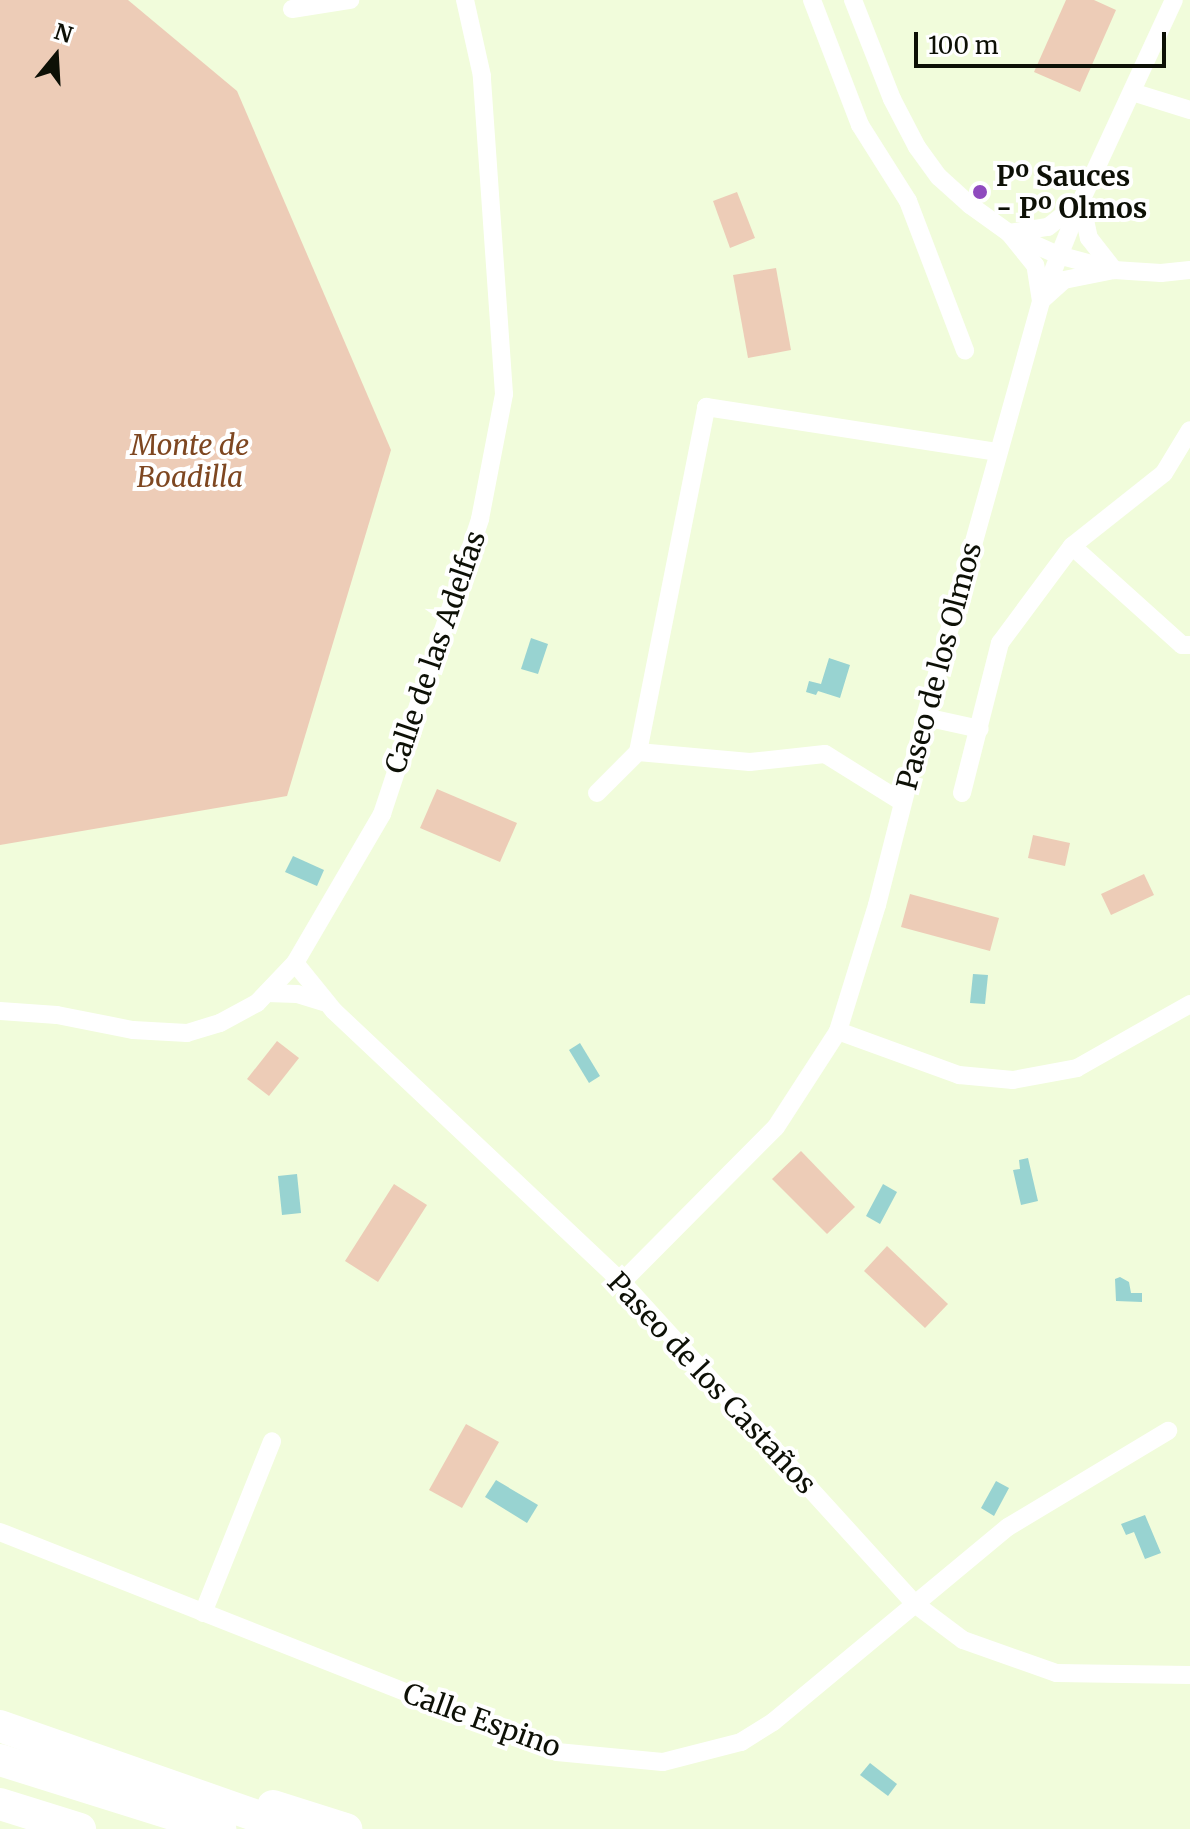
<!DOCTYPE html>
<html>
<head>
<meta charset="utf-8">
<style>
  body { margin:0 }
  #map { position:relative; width:1190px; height:1829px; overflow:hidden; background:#f1fcdb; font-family:Merriweather,serif }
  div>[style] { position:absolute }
  .green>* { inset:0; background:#edccb7 }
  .water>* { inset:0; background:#98d3d1 }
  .minor>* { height:18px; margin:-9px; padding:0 9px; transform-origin:9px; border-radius:9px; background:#fff }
  .motorway>* { height:32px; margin:-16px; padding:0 16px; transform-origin:16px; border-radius:16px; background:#fff }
  .dots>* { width:22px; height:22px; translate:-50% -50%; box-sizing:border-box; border:4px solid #fff; border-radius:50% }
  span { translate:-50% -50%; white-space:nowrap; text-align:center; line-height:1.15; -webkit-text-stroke:8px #fff; paint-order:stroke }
  .poi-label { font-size:28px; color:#0d1006; font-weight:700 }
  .left { translate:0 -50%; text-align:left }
  .park-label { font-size:28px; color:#7e4721; font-style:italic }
  .street-label { font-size:28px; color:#0d1006 }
  .north { position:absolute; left:16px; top:16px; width:80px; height:80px; -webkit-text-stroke:6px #fff; paint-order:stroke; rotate:18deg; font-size:22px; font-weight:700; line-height:32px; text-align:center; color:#0d1006 }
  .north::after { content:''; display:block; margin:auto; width:28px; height:36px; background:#0d1006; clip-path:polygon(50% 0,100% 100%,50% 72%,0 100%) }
  .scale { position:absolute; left:914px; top:32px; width:252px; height:36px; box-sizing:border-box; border:4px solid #0d1006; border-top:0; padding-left:10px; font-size:24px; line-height:28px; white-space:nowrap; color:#0d1006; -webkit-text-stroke:6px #fff; paint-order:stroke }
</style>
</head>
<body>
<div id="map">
  <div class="green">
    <div style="clip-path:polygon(0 0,128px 0,237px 91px,391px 450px,287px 796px,0 845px)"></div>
    <div style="clip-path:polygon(1066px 0,1094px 0,1116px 10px,1080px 92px,1034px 72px)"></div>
    <div style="clip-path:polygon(737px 192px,755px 238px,730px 248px,713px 201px)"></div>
    <div style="clip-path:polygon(776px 268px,791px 350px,748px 358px,733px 275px)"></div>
    <div style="clip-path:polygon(437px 789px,517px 823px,500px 862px,420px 828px)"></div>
    <div style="clip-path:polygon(1033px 835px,1070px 843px,1065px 866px,1028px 858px)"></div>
    <div style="clip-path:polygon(1144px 874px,1154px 895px,1111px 915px,1101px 894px)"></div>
    <div style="clip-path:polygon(910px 894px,999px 918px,990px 951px,901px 927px)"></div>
    <div style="clip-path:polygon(277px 1041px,299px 1058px,269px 1096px,247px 1079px)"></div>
    <div style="clip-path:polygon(801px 1151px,855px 1207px,827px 1234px,772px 1179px)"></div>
    <div style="clip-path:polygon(394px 1184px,427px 1205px,378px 1282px,345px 1261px)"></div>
    <div style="clip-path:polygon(887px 1246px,948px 1304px,925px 1328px,864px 1271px)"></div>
    <div style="clip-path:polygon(466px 1424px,499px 1442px,462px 1508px,429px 1490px)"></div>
  </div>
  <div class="water">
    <div style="clip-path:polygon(531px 638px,548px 644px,538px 674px,521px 669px)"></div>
    <div style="clip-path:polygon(829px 658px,850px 665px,840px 698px,818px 691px,816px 695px,806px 692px,809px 681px,821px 684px)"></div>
    <div style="clip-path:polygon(293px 856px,324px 870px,317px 886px,285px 872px)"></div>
    <div style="clip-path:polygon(973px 974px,988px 975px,985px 1004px,970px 1003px)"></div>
    <div style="clip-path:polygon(580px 1043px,600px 1076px,589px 1083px,569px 1050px)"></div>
    <div style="clip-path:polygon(1028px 1158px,1038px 1201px,1021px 1205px,1013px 1170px,1020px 1169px,1019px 1160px)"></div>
    <div style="clip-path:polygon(297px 1174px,301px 1213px,282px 1215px,278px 1176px)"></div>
    <div style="clip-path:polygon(883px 1184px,897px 1192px,880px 1224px,866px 1216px)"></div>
    <div style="clip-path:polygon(1120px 1277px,1129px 1282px,1131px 1293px,1142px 1293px,1142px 1302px,1116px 1301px,1115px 1279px)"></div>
    <div style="clip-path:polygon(496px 1480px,538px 1505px,527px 1523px,485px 1497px)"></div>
    <div style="clip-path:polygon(996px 1481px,1009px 1488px,994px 1516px,981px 1508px)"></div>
    <div style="clip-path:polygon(1145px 1515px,1161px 1553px,1145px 1559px,1134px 1532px,1126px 1535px,1121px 1524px)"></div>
    <div style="clip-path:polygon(870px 1763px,897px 1784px,888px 1796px,860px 1775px)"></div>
  </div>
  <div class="minor">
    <div style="left:812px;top:0;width:134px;rotate:69deg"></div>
    <div style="left:860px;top:125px;width:90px;rotate:57.7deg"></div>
    <div style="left:908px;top:201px;width:160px;rotate:69.1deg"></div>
    <div style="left:853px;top:0;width:106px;rotate:68.5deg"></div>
    <div style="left:892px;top:99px;width:54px;rotate:62.5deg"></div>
    <div style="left:917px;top:147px;width:37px;rotate:54deg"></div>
    <div style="left:939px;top:177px;width:42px;rotate:42.1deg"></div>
    <div style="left:970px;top:205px;width:48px;rotate:35.7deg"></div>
    <div style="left:1009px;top:233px;width:54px;rotate:24.2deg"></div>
    <div style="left:1058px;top:255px;width:58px;rotate:15deg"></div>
    <div style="left:1114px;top:270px;width:47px;rotate:3.7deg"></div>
    <div style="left:1161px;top:273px;width:29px;rotate:-6deg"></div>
    <div style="left:292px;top:9px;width:59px;rotate:-8.8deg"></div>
    <div style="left:1132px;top:92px;width:61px;rotate:17.2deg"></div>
    <div style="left:1081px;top:201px;width:38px;rotate:78deg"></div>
    <div style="left:1089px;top:238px;width:41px;rotate:52deg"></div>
    <div style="left:1114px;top:270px;width:51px;rotate:168.7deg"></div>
    <div style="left:1064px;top:280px;width:31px;rotate:138deg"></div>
    <div style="left:1041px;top:301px;width:36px;rotate:-99deg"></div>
    <div style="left:1035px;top:265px;width:41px;rotate:-129.1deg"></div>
    <div style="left:1009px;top:233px;width:39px;rotate:-9deg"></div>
    <div style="left:1048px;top:227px;width:42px;rotate:-38.2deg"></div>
    <div style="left:1072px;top:546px;width:148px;rotate:42deg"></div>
    <div style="left:1182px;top:645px;width:8px"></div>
    <div style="left:925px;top:717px;width:56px;rotate:12.3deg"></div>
    <div style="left:638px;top:752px;width:352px;rotate:-78.8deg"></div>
    <div style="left:706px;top:407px;width:294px;rotate:8.8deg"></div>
    <div style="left:597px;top:793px;width:58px;rotate:-45deg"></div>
    <div style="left:638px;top:752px;width:112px;rotate:5.1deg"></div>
    <div style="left:750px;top:762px;width:75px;rotate:-6.1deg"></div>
    <div style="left:825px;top:754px;width:91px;rotate:31.9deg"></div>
    <div style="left:962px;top:793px;width:155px;rotate:-75.8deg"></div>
    <div style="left:1000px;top:643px;width:121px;rotate:-53.4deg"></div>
    <div style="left:1072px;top:546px;width:117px;rotate:-38.4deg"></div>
    <div style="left:1164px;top:473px;width:50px;rotate:-58.8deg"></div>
    <div style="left:295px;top:963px;width:62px;rotate:50.9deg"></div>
    <div style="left:334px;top:1011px;width:395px;rotate:43.3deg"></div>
    <div style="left:622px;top:1282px;width:435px;rotate:47.7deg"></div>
    <div style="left:915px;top:1604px;width:60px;rotate:36.9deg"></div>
    <div style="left:963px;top:1640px;width:99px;rotate:19.5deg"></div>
    <div style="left:1056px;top:1673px;width:134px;rotate:0.9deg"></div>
    <div style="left:267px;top:993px;width:30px;rotate:2deg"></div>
    <div style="left:297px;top:994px;width:28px;rotate:17deg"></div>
    <div style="left:0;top:1011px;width:57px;rotate:4deg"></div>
    <div style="left:57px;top:1015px;width:77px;rotate:11.2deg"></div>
    <div style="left:133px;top:1030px;width:54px;rotate:3.2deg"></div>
    <div style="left:187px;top:1033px;width:34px;rotate:-17deg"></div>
    <div style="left:220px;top:1023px;width:42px;rotate:-28.4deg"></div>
    <div style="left:257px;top:1003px;width:55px;rotate:-46.5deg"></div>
    <div style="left:295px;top:963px;width:173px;rotate:-59.7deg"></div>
    <div style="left:382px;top:814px;width:311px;rotate:-71.6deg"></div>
    <div style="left:480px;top:519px;width:127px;rotate:-79.1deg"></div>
    <div style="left:504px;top:394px;width:319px;rotate:-94deg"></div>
    <div style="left:482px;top:76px;width:78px;rotate:-102.6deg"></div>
    <div style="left:838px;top:1031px;width:129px;rotate:20deg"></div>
    <div style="left:959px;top:1075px;width:54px;rotate:5.3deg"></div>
    <div style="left:1013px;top:1080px;width:65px;rotate:-10.6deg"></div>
    <div style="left:1077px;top:1068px;width:130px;rotate:-29.5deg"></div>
    <div style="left:622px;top:1282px;width:218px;rotate:-45.2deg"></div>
    <div style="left:776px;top:1127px;width:114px;rotate:-57.1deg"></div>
    <div style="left:838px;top:1031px;width:132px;rotate:-72.8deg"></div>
    <div style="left:877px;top:905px;width:194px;rotate:-75.7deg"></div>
    <div style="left:925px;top:717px;width:432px;rotate:-74.4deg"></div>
    <div style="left:1041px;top:301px;width:108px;rotate:-68.2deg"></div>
    <div style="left:1081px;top:201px;width:221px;rotate:-65.2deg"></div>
    <div style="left:0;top:1532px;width:599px;rotate:21.55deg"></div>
    <div style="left:557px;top:1752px;width:106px;rotate:5.4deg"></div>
    <div style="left:663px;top:1762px;width:81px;rotate:-14.4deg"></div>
    <div style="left:741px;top:1742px;width:38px;rotate:-32deg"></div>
    <div style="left:773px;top:1722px;width:305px;rotate:-39.7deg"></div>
    <div style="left:1008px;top:1527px;width:187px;rotate:-31deg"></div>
    <div style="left:203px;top:1613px;width:185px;rotate:-68.1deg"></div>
  </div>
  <div class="motorway">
    <div style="left:0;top:1726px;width:312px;rotate:19.3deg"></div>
    <div style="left:0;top:1760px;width:231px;rotate:17.4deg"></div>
    <div style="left:0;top:1804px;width:84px;rotate:17.4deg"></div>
    <div style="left:273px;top:1806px;width:77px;rotate:17.5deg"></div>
  </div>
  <div class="dots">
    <div style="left:980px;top:192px;background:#8f4abe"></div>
  </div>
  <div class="poi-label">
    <span class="left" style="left:996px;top:192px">Pº Sauces<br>- Pº Olmos</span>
  </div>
  <div class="park-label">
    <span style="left:190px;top:461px">Monte de<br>Boadilla</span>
  </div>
  <div class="street-label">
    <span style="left:435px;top:652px;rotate:-71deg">Calle de las Adelfas</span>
    <span style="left:939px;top:666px;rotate:-75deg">Paseo de los Olmos</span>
    <span style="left:712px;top:1383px;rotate:47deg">Paseo de los Castaños</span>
    <span style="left:482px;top:1720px;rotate:20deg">Calle Espino</span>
  </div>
  <div class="north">N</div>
  <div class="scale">100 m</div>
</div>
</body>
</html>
